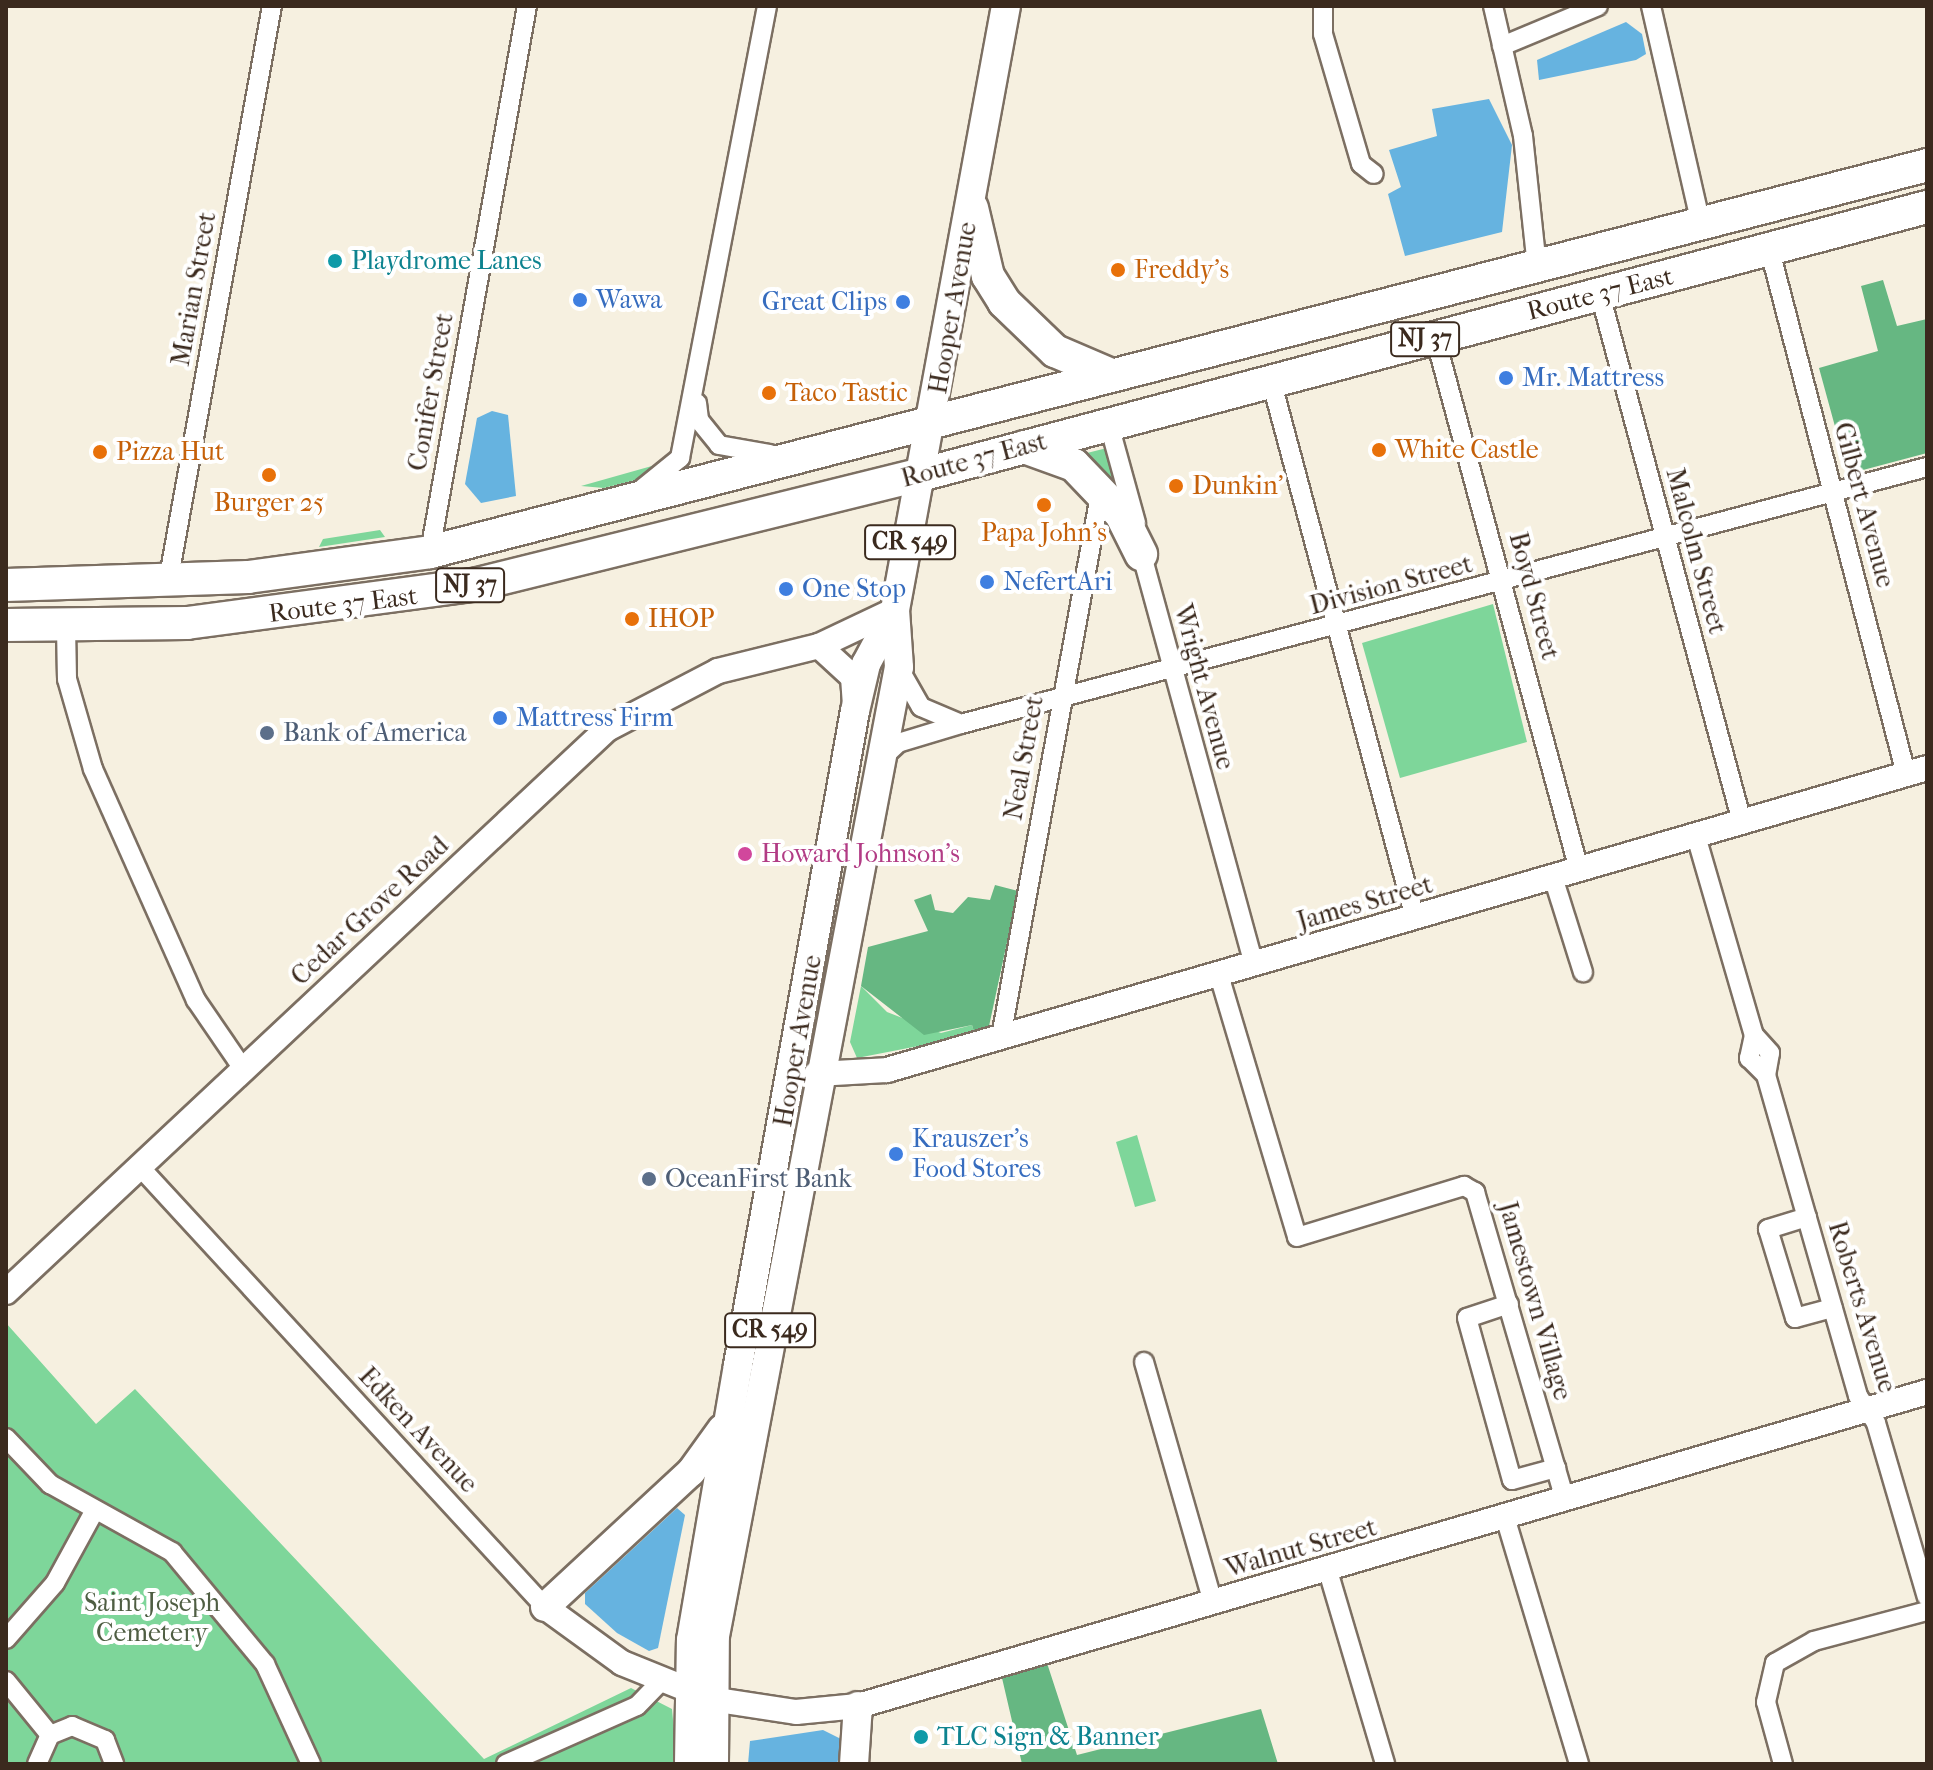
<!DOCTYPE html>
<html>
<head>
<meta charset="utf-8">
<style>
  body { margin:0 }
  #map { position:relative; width:1933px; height:1770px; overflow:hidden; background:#f6f0e0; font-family:"IM FELL French Canon",serif }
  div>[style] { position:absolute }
  .green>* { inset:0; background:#7ed69a }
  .forest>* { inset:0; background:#66b782 }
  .water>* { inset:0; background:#66b3e0 }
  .roads { filter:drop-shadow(2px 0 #7c6f62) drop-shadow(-2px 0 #7c6f62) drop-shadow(0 2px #7c6f62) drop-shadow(0 -2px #7c6f62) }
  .street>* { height:18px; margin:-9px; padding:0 9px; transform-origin:9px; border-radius:9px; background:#fff }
  .secondary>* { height:24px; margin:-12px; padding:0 12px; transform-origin:12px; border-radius:12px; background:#fff }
  .primary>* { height:28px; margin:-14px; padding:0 14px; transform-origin:14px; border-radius:14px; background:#fff }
  .highway>* { height:32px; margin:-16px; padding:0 16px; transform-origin:16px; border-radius:16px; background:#fff }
  .dots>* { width:22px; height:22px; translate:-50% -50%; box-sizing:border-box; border:4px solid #fff; border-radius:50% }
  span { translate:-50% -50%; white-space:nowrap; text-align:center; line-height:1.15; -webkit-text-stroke:8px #fff; paint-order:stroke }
  .shield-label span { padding:2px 6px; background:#fff; border:2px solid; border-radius:6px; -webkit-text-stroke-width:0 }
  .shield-label { font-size:24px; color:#3b2a1e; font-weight:700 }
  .culture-label { font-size:26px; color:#0d838f }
  .left { translate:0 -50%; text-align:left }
  .food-label { font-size:26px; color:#c56008 }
  .street-label { font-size:26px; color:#3b2a1e }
  .shop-label { font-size:26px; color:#366cbe }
  .right { translate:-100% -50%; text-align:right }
  .service-label { font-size:26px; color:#4e5e75 }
  .hotel-label { font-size:26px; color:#b23c85 }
  .park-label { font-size:26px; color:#4f5e43 }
  .frame { position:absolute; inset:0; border:8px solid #3b2a1e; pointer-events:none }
</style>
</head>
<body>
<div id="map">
  <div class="green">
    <div style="clip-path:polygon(1107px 448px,1119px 490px,1083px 454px)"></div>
    <div style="clip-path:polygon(666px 462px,659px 474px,604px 488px,581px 486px)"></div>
    <div style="clip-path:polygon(380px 530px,385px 537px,319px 547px,323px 539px)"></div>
    <div style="clip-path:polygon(1493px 604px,1527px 742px,1400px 778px,1362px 643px)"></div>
    <div style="clip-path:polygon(861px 986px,887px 1012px,941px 1033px,972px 1025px,975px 1035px,857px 1058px,850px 1042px)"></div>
    <div style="clip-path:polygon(1137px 1135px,1156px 1201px,1135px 1207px,1116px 1142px)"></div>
    <div style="clip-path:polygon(6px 1323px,96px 1424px,135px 1389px,484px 1759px,631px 1688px,672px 1709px,677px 1764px,6px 1764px)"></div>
  </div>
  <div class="forest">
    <div style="clip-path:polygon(1883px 280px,1897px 326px,1927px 319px,1927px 453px,1848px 474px,1819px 368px,1878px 351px,1861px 286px)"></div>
    <div style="clip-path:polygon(995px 885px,1018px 891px,988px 1031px,975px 1035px,972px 1025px,924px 1035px,861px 986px,868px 947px,928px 931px,914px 900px,931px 894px,935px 910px,953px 913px,968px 897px,990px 900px)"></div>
    <div style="clip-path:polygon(1047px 1663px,1077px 1755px,1261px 1709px,1278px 1764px,1022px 1764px,1002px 1678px)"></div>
  </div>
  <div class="water">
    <div style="clip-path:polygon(1626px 22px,1642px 34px,1646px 54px,1636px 60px,1539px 80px,1537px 60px)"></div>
    <div style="clip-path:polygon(1489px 99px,1512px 145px,1502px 232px,1405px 256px,1388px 194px,1401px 187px,1389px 150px,1437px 136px,1432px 109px)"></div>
    <div style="clip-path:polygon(492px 411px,508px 415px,516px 496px,481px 503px,465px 484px,477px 418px)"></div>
    <div style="clip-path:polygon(677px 1508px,685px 1515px,658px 1648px,649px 1651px,617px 1633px,585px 1604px,585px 1593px)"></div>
    <div style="clip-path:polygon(823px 1730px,843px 1740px,837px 1764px,748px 1764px,750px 1741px)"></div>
  </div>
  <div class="roads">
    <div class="street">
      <div style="left:1323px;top:6px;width:28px;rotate:90deg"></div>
      <div style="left:1323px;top:34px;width:135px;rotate:73.7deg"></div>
      <div style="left:1361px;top:164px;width:16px;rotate:38deg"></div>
      <div style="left:1493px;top:6px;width:133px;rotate:77deg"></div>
      <div style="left:1523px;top:136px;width:133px;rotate:83.9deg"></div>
      <div style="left:1651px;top:6px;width:225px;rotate:77.1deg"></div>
      <div style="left:1502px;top:46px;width:104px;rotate:-22.6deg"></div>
      <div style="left:1770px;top:251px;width:540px;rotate:75.42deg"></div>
      <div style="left:1600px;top:294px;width:547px;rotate:74.95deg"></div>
      <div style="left:1435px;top:337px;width:552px;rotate:74.88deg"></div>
      <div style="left:1271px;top:380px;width:557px;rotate:75.02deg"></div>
      <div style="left:697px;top:403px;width:17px;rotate:83deg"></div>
      <div style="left:699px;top:420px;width:32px;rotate:51deg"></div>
      <div style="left:719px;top:445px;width:52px;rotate:10deg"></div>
      <div style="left:1108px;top:421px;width:106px;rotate:74.6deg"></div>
      <div style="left:643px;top:488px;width:48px;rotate:-39deg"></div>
      <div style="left:680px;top:458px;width:460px;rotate:-79.1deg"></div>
      <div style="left:1140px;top:548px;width:432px;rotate:74.7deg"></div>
      <div style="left:430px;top:552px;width:555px;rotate:-79.93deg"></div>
      <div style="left:168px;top:582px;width:585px;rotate:-79.77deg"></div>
      <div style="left:66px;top:627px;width:52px;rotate:88.9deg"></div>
      <div style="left:67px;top:679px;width:94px;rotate:73.9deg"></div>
      <div style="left:93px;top:769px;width:253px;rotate:66deg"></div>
      <div style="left:196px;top:1000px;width:85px;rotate:55.6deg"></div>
      <div style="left:901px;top:672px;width:40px;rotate:60.3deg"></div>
      <div style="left:921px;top:707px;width:43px;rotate:23deg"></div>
      <div style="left:880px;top:760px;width:25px;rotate:-43deg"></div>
      <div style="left:898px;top:743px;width:66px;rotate:-16.8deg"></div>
      <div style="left:961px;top:724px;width:1000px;rotate:-14.9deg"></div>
      <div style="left:1696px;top:836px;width:207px;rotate:73.8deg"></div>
      <div style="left:1754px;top:1035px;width:24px;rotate:48deg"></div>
      <div style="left:1770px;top:1053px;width:22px;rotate:100deg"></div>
      <div style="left:1766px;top:1075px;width:334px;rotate:74deg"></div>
      <div style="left:1858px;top:1396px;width:32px;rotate:56deg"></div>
      <div style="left:1876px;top:1423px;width:181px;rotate:73.7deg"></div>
      <div style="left:1553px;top:877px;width:100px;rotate:72.5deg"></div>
      <div style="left:1219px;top:975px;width:273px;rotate:73.4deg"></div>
      <div style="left:1297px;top:1237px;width:175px;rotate:-17deg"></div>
      <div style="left:1464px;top:1186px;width:13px;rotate:29deg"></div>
      <div style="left:1475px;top:1192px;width:320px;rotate:73.7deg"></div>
      <div style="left:1754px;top:1035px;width:24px;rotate:102deg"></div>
      <div style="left:1749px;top:1058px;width:24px;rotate:45deg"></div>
      <div style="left:1001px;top:1037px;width:556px;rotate:-79.64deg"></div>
      <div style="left:140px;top:1167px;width:598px;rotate:47.37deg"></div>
      <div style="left:1807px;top:1217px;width:41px;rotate:162.9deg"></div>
      <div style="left:1768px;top:1229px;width:93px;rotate:73.1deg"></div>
      <div style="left:1795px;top:1318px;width:39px;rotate:-15deg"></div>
      <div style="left:1509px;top:1304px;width:44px;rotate:161.6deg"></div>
      <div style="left:1467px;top:1318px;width:168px;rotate:74.5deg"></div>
      <div style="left:1512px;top:1480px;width:46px;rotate:-15.3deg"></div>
      <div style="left:1144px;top:1362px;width:251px;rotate:74deg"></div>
      <div style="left:6px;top:1438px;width:64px;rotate:46.3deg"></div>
      <div style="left:50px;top:1484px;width:140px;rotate:29.1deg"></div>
      <div style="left:172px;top:1552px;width:146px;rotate:50.3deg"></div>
      <div style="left:265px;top:1664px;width:110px;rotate:65.3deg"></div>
      <div style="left:1505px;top:1517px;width:258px;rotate:73.3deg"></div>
      <div style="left:1328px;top:1571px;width:201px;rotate:73.5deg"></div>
      <div style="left:6px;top:1639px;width:74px;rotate:-48.8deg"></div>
      <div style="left:55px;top:1583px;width:83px;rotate:-61.3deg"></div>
      <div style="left:6px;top:1681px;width:70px;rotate:50.8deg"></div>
      <div style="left:37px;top:1764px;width:32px;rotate:-66deg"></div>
      <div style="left:50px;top:1735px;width:24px;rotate:-22deg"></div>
      <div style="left:72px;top:1726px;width:36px;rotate:23deg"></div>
      <div style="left:105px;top:1740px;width:26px;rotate:69deg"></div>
      <div style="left:506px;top:1764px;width:143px;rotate:-23.9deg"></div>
      <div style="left:637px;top:1706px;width:37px;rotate:-46deg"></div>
      <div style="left:1783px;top:1764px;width:64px;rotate:-105.3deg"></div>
      <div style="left:1766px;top:1702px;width:40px;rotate:-77deg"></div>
      <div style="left:1775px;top:1663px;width:45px;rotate:-29.4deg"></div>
      <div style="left:1814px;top:1641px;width:117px;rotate:-14.9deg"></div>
    </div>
    <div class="secondary">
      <div style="left:819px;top:646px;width:46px;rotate:42.4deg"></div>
      <div style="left:853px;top:677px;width:27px;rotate:86deg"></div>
      <div style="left:816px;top:1074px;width:71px;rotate:-3.2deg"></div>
      <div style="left:887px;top:1070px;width:1083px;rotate:-16.19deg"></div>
      <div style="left:6px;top:1292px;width:824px;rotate:-43.13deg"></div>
      <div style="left:607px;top:729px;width:125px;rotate:-27.6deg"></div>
      <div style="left:718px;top:671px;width:104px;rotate:-13.9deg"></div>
      <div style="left:819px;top:646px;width:84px;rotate:-25.3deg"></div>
      <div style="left:545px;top:1607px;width:95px;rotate:36deg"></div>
      <div style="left:622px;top:1663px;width:96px;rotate:22deg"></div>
      <div style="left:711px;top:1699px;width:86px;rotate:8.7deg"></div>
      <div style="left:796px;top:1712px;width:62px;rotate:-5.5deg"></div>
      <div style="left:858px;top:1706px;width:1114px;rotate:-16.37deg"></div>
    </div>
    <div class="primary">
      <div style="left:545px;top:1607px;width:199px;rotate:-42.8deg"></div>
      <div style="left:691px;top:1472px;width:53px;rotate:-54.2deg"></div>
      <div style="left:689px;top:1764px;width:124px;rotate:-89.1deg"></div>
      <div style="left:691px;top:1640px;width:279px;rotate:-80.3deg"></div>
      <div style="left:738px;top:1365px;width:664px;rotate:-79.86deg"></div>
      <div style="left:855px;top:711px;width:48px;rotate:-76.8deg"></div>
      <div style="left:866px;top:664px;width:61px;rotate:-61.8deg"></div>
      <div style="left:714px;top:1764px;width:128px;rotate:-89.6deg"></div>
      <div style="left:715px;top:1636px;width:986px;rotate:-79.25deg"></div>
      <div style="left:899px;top:667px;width:57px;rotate:-94deg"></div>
      <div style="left:895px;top:610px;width:614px;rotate:-79.59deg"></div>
      <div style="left:854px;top:1764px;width:58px;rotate:-86.1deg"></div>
    </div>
    <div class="highway">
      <div style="left:972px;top:208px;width:70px;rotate:76.8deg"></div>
      <div style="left:988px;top:276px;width:31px;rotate:58deg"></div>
      <div style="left:1004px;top:302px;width:71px;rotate:43.9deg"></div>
      <div style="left:1055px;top:351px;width:59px;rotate:23.1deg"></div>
      <div style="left:1024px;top:447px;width:53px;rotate:19.8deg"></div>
      <div style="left:1074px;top:465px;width:68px;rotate:46.2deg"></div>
      <div style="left:1121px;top:514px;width:45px;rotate:63.4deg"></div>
      <div style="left:6px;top:585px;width:242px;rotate:-1.9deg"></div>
      <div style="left:248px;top:577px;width:184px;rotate:-7.8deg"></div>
      <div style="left:430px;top:552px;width:1546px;rotate:-14.49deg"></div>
      <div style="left:6px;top:625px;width:181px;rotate:-0.6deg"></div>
      <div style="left:187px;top:623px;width:294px;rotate:-7.6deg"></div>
      <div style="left:478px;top:584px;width:459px;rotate:-13.9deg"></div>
      <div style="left:924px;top:474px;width:1038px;rotate:-14.91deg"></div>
    </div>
  </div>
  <div class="dots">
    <div style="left:335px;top:261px;background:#0f9aa8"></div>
    <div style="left:1118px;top:270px;background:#e8710a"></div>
    <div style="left:580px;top:300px;background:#3f7fe0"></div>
    <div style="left:903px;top:302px;background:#3f7fe0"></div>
    <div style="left:1506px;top:378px;background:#3f7fe0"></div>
    <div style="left:769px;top:393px;background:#e8710a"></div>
    <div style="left:1379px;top:450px;background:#e8710a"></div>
    <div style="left:100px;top:452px;background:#e8710a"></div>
    <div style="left:269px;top:475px;background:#e8710a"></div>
    <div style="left:1176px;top:486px;background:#e8710a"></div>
    <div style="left:1044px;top:505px;background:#e8710a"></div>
    <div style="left:987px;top:582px;background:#3f7fe0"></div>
    <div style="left:786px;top:589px;background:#3f7fe0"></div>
    <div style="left:632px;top:619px;background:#e8710a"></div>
    <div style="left:500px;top:718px;background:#3f7fe0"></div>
    <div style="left:267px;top:733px;background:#5c6f8a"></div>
    <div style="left:745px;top:854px;background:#d1479c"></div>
    <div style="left:896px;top:1154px;background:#3f7fe0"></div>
    <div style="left:649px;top:1179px;background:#5c6f8a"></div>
    <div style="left:921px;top:1737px;background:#0f9aa8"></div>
  </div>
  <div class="shield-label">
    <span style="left:1425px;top:339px">NJ 37</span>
    <span style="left:910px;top:542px">CR 549</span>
    <span style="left:470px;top:585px">NJ 37</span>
    <span style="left:770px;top:1330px">CR 549</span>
  </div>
  <div class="culture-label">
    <span class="left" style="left:351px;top:261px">Playdrome Lanes</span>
    <span class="left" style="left:937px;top:1737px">TLC Sign &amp; Banner</span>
  </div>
  <div class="food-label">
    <span class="left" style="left:1134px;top:270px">Freddy's</span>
    <span class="left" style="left:785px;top:393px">Taco Tastic</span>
    <span class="left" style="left:1395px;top:450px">White Castle</span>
    <span class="left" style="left:116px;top:452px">Pizza Hut</span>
    <span class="left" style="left:1192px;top:486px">Dunkin'</span>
    <span style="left:269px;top:503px">Burger 25</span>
    <span style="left:1044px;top:533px">Papa John's</span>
    <span class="left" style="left:648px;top:619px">IHOP</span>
  </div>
  <div class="street-label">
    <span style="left:194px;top:289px;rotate:-80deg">Marian Street</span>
    <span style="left:1600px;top:294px;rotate:-14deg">Route 37 East</span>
    <span style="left:953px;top:308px;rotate:-80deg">Hooper Avenue</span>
    <span style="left:431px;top:392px;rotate:-80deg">Conifer Street</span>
    <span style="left:974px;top:460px;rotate:-15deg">Route 37 East</span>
    <span style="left:1864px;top:505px;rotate:75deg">Gilbert Avenue</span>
    <span style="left:1696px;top:551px;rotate:75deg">Malcolm Street</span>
    <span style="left:1391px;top:585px;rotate:-15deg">Division Street</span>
    <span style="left:1534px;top:596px;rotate:75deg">Boyd Street</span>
    <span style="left:343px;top:605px;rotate:-7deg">Route 37 East</span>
    <span style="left:1204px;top:687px;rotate:75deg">Wright Avenue</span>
    <span style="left:1024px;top:758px;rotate:-80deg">Neal Street</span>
    <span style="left:1365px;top:903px;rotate:-16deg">James Street</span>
    <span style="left:370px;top:911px;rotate:-43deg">Cedar Grove Road</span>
    <span style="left:798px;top:1041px;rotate:-80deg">Hooper Avenue</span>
    <span style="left:1535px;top:1301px;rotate:74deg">Jamestown Village</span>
    <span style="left:1862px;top:1307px;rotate:73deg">Roberts Avenue</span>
    <span style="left:418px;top:1430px;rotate:47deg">Edken Avenue</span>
    <span style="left:1301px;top:1548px;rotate:-16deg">Walnut Street</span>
  </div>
  <div class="shop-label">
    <span class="left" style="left:596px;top:300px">Wawa</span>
    <span class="right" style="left:887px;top:302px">Great Clips</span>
    <span class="left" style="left:1522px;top:378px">Mr. Mattress</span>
    <span class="left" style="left:1003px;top:582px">NefertAri</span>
    <span class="left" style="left:802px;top:589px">One Stop</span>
    <span class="left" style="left:516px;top:718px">Mattress Firm</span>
    <span class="left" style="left:912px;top:1154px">Krauszer's<br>Food Stores</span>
  </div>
  <div class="service-label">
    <span class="left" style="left:283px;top:733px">Bank of America</span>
    <span class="left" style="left:665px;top:1179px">OceanFirst Bank</span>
  </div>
  <div class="hotel-label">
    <span class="left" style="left:761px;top:854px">Howard Johnson's</span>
  </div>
  <div class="park-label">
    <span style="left:152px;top:1618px">Saint Joseph<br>Cemetery</span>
  </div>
  <div class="frame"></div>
</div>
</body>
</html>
